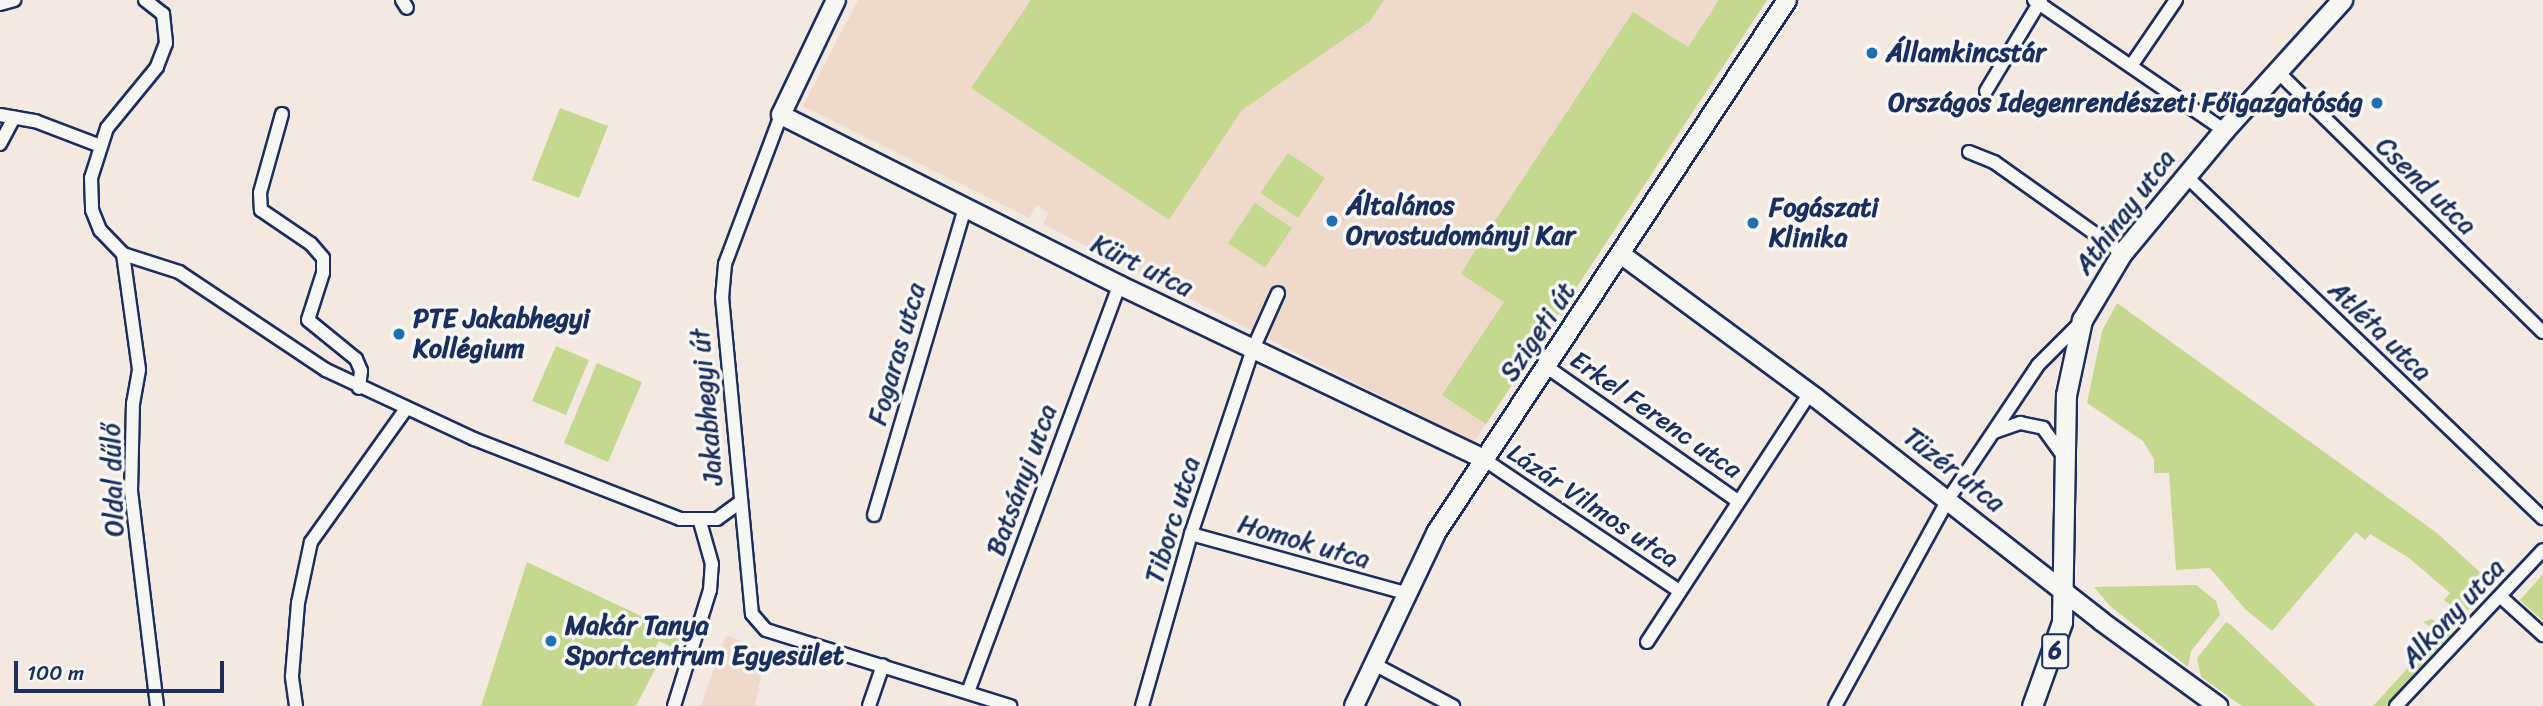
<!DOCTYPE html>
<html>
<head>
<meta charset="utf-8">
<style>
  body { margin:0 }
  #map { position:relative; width:2543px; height:706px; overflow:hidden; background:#f3e9e0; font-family:Sriracha,sans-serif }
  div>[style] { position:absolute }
  .built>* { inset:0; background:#efd9ca }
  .green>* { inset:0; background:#c4d98f }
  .roads { filter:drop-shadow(2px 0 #1b2f5e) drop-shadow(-2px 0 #1b2f5e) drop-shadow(0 2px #1b2f5e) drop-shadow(0 -2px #1b2f5e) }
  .street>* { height:12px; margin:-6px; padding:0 6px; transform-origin:6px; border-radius:6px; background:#f6f6f2 }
  .secondary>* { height:18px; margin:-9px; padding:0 9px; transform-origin:9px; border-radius:9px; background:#f6f6f2 }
  .primary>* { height:19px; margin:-9.5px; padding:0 9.5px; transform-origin:9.5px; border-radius:9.5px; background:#f6f6f2 }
  .dots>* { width:19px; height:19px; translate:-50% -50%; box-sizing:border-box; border:4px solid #f6f6f2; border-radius:50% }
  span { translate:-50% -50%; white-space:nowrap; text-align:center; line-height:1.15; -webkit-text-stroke:7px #f6f6f2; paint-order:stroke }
  .shield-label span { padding:2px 5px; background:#f6f6f2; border:2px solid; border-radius:5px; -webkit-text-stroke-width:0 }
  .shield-label { font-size:24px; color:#1b2f5e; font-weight:700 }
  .poi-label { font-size:26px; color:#1b2f5e; font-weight:700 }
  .left { translate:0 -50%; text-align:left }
  .right { translate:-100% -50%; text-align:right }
  .street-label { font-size:26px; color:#1b2f5e }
  .scale { position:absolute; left:14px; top:661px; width:210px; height:32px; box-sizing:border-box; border:4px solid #1b2f5e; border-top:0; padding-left:9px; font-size:21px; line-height:24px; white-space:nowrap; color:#1b2f5e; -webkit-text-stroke:5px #f6f6f2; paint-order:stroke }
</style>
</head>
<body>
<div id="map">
  <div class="built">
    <div style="clip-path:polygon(858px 0,1767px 0,1473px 443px,1043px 224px,1049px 213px,1037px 205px,1029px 218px,803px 106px)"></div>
    <div style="clip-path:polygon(726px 635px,766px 652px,755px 706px,701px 706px)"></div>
  </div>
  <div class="green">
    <div style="clip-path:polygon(1031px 0,1384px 0,1370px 21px,1242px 110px,1169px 220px,971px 88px)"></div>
    <div style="clip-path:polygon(1719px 0,1767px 0,1486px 424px,1442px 395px,1504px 302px,1461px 274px,1471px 257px,1633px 12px,1688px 47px)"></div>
    <div style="clip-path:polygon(560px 108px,608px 126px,579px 198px,532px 180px)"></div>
    <div style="clip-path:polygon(1288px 153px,1325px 178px,1298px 218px,1260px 193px)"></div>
    <div style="clip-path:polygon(1255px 203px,1292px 228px,1265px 268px,1228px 243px)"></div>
    <div style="clip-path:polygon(2117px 303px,2437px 533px,2493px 584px,2463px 615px,2444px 600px,2450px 593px,2409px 558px,2370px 534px,2365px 540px,2356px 532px,2272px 631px,2245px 609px,2210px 568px,2176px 570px,2169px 473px,2154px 473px,2154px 459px,2143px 441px,2087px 403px,2102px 331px)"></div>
    <div style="clip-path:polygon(556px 346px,589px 360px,566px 415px,532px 401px)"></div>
    <div style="clip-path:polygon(597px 363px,642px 382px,608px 462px,564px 443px)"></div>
    <div style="clip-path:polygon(527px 562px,681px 635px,674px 648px,659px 641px,654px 650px,663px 654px,636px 706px,481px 706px)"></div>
    <div style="clip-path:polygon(2543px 574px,2543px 621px,2520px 600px)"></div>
    <div style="clip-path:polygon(2196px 585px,2216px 601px,2220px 615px,2191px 651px,2188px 667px,2110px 606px,2094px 587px)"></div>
    <div style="clip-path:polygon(2431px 619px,2456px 632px,2389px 706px,2373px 706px,2440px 633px,2423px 622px)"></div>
    <div style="clip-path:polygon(2226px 622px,2230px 624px,2316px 706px,2242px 706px,2201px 677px,2197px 658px)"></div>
  </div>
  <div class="roads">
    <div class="street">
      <div style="left:145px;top:0;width:23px;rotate:38deg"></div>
      <div style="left:163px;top:14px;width:29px;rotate:84deg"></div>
      <div style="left:166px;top:43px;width:26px;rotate:111deg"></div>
      <div style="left:157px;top:67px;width:79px;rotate:129.3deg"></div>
      <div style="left:107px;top:128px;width:52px;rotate:107.7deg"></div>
      <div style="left:91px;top:178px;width:32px;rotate:88deg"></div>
      <div style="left:92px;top:210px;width:22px;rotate:68deg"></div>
      <div style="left:100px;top:230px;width:33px;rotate:46deg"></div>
      <div style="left:123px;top:254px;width:59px;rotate:17.8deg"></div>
      <div style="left:179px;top:272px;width:177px;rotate:33.7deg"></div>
      <div style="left:326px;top:370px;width:163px;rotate:25deg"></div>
      <div style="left:474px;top:439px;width:221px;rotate:21.2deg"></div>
      <div style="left:680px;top:519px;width:37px"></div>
      <div style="left:717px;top:519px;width:27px;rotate:-36deg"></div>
      <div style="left:402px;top:0;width:9px;rotate:58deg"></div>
      <div style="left:2034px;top:0;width:230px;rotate:34.4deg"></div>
      <div style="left:0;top:4px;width:15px;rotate:-16deg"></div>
      <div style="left:2131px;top:66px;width:80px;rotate:-55.7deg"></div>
      <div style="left:2278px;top:72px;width:371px;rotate:44.5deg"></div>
      <div style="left:1986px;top:91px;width:106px;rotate:-58.9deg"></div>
      <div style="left:282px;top:114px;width:82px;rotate:105.6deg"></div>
      <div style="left:260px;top:193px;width:17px;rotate:87deg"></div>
      <div style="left:261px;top:210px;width:60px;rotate:34.2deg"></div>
      <div style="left:311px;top:244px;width:18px;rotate:49deg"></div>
      <div style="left:323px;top:258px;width:15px;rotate:90deg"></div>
      <div style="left:323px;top:273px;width:49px;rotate:107.7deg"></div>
      <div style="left:308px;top:320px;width:62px;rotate:39.1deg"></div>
      <div style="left:356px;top:359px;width:13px;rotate:67deg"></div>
      <div style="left:361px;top:371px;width:17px;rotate:97deg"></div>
      <div style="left:0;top:115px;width:36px;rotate:10deg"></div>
      <div style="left:35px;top:121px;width:67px;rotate:20.9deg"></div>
      <div style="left:781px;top:115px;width:159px;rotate:110.6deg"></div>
      <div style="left:725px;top:264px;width:33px;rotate:95deg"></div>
      <div style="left:722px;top:297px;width:318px;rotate:84.6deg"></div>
      <div style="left:752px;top:614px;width:21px;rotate:49deg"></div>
      <div style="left:766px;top:630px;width:256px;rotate:17.3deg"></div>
      <div style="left:0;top:144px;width:30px;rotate:-62deg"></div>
      <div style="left:1969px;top:152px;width:27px;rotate:22deg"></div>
      <div style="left:1994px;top:162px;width:157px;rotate:35.4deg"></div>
      <div style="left:2185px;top:175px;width:496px;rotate:43.8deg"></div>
      <div style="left:123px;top:254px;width:117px;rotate:82.1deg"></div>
      <div style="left:139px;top:370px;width:34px;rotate:100deg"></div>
      <div style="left:133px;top:403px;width:88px;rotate:91.3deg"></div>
      <div style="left:131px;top:491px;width:217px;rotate:83.1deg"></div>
      <div style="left:1547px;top:367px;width:233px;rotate:35.1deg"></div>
      <div style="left:1994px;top:432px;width:28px;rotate:-19deg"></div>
      <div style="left:2020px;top:423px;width:24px;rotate:12deg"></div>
      <div style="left:2043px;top:428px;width:36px;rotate:54deg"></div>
      <div style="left:1482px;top:458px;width:238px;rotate:34deg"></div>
      <div style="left:874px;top:515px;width:321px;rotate:-73.5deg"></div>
      <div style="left:1191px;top:534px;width:222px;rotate:15.4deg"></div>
      <div style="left:2501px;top:597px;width:57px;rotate:42.1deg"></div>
      <div style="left:1647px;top:642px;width:298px;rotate:-56.8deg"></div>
      <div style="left:1372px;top:663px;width:92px;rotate:28deg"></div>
      <div style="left:968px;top:692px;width:434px;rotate:-69.6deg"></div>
      <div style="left:296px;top:706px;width:30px;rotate:-98deg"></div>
      <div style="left:292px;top:676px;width:73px;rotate:-85.3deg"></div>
      <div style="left:298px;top:603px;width:62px;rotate:-78deg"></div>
      <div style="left:311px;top:542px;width:162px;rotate:-54.5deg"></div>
      <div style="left:674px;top:706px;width:121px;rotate:-72.8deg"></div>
      <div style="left:710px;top:590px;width:26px;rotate:-86deg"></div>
      <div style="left:712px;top:564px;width:44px;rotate:-105.9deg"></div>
      <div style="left:869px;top:706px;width:43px;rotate:-71.1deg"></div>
      <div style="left:1142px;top:706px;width:179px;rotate:-74.1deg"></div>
      <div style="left:1191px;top:534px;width:195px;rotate:-71.5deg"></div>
      <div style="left:1253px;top:349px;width:61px;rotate:-65.9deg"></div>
      <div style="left:1835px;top:706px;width:237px;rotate:-61.3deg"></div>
      <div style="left:1949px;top:498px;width:160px;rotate:-56.2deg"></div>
      <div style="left:2038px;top:365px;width:62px;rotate:-45deg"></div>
      <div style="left:2396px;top:706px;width:214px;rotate:-46.7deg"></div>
    </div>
    <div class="secondary">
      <div style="left:836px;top:0;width:127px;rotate:115.6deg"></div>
      <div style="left:781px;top:115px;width:378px;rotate:26.7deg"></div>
      <div style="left:1119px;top:285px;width:402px;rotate:25.5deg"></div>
      <div style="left:1622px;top:255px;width:241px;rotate:36.4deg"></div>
      <div style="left:1816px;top:398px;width:362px;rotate:38deg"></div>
      <div style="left:2101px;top:621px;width:145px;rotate:36deg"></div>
      <div style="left:1354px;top:706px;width:191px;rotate:-64.6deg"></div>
      <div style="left:1436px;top:533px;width:638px;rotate:-56.63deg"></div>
    </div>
    <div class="primary">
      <div style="left:2032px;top:706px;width:89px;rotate:-70.3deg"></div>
      <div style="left:2062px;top:622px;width:227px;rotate:-89deg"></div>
      <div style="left:2066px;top:395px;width:77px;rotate:-78deg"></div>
      <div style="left:2082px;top:320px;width:78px;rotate:-59.2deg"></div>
      <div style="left:2122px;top:253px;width:160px;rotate:-50.3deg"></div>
      <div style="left:2224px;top:130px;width:176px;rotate:-47.8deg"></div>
    </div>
  </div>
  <div class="dots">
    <div style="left:1872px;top:53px;background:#1f6fb2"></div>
    <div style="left:2377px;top:103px;background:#1f6fb2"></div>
    <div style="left:1332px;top:221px;background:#1f6fb2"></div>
    <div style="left:1753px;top:223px;background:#1f6fb2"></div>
    <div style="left:399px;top:334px;background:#1f6fb2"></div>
    <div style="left:551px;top:641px;background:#1f6fb2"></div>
  </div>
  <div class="shield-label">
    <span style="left:2055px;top:651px">6</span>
  </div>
  <div class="poi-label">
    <span class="left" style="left:1886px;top:53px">Államkincstár</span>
    <span class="right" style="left:2363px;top:103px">Országos Idegenrendészeti Főigazgatóság</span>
    <span class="left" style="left:1346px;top:221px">Általános<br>Orvostudományi Kar</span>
    <span class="left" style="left:1769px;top:223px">Fogászati<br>Klinika</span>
    <span class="left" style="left:413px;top:334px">PTE Jakabhegyi<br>Kollégium</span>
    <span class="left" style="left:565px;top:641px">Makár Tanya<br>Sportcentrum Egyesület</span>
  </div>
  <div class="street-label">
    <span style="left:2426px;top:186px;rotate:44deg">Csend utca</span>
    <span style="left:2125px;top:212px;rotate:-53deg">Athinay utca</span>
    <span style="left:1142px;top:266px;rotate:26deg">Kürt utca</span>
    <span style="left:2380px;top:331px;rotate:44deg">Atléta utca</span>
    <span style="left:1538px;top:332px;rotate:-56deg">Szigeti út</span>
    <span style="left:897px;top:354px;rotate:-74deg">Fogaras utca</span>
    <span style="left:707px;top:407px;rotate:-95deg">Jakabhegyi út</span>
    <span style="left:1656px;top:415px;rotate:35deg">Erkel Ferenc utca</span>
    <span style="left:1954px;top:470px;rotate:38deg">Tüzér utca</span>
    <span style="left:113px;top:480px;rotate:-92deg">Oldal dűlő</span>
    <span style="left:1022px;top:480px;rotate:-70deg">Batsányi utca</span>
    <span style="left:1593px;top:506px;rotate:34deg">Lázár Vilmos utca</span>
    <span style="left:1173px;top:520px;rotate:-73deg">Tiborc utca</span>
    <span style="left:1304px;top:542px;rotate:16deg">Homok utca</span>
    <span style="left:2453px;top:613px;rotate:-47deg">Alkony utca</span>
  </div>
  <div class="scale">100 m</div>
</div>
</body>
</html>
